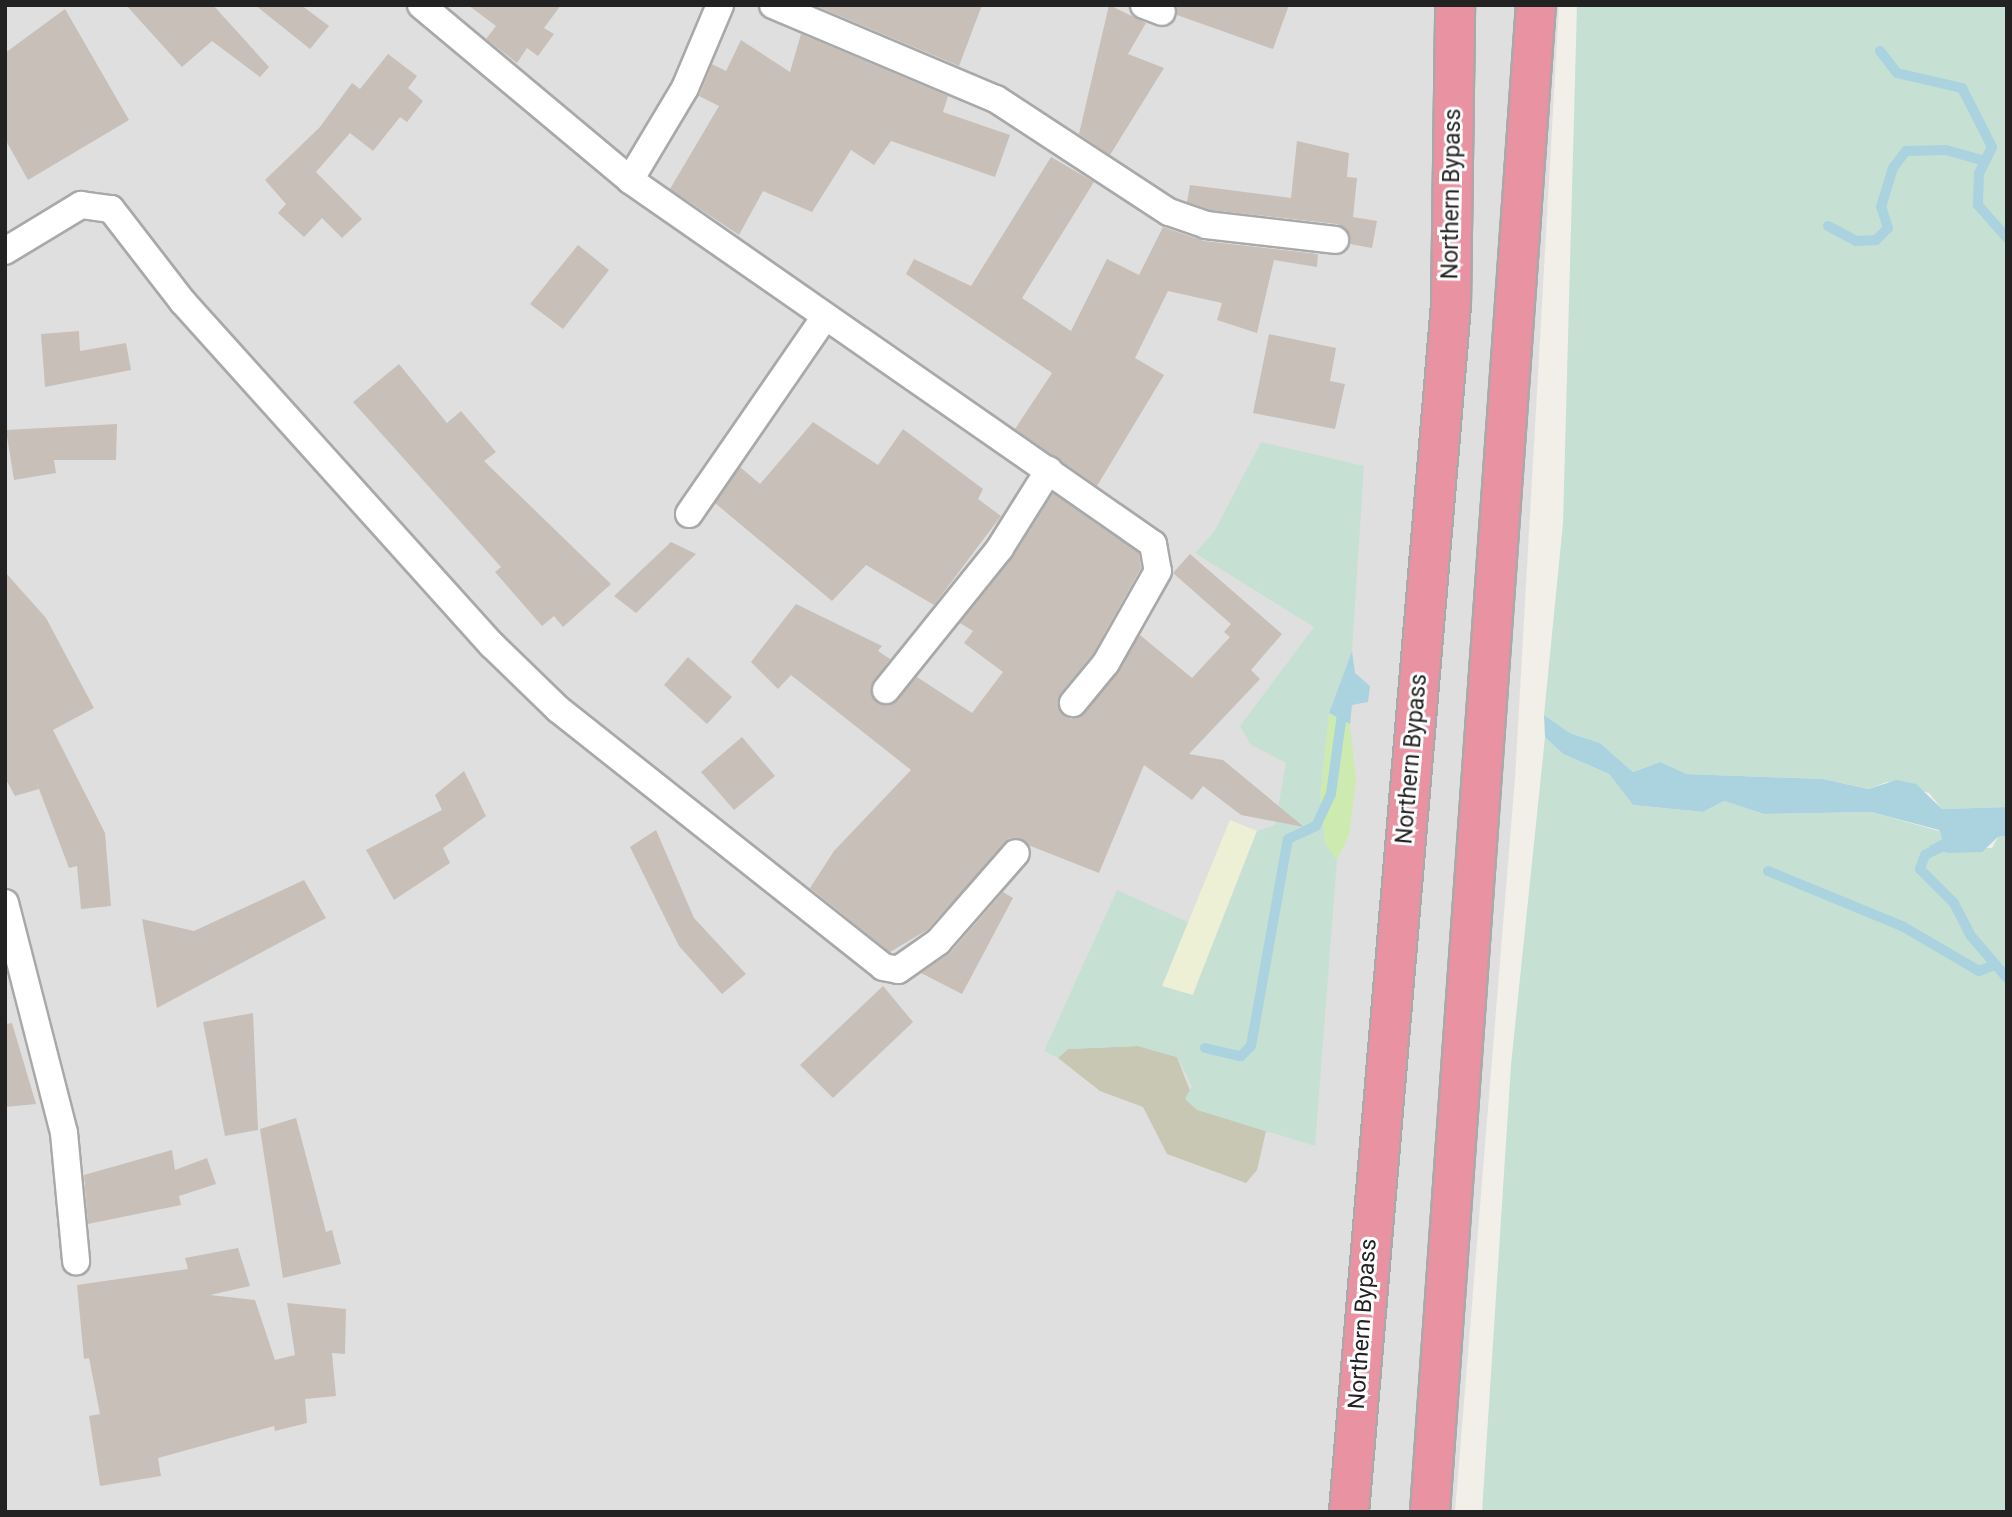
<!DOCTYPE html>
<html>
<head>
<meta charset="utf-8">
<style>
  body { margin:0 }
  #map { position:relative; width:2012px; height:1517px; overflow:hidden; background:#f2efe9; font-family:Roboto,sans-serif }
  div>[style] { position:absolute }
  .residential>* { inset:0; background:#e0dfdf }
  .construction>* { inset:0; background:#c7c7b4 }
  .farmland>* { inset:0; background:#eef0d5 }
  .grass>* { inset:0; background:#cdebb0 }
  .wetland>* { inset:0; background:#c6e0d4 }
  .water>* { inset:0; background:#aad3df }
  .stream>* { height:10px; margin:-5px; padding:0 5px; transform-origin:5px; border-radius:5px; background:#aad3df }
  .building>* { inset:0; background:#c7bfb8 }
  .roads { filter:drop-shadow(2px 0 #a9a9a9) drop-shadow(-2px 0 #a9a9a9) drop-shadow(0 2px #a9a9a9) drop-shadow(0 -2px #a9a9a9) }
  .minor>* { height:26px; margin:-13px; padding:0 13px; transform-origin:13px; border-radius:13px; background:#fff }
  .motorway>* { height:38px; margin:-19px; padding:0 19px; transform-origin:19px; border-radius:19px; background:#e892a2 }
  span { translate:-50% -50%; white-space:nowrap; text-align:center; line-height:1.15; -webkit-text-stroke:6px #fff; paint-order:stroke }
  .street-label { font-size:23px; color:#222 }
  .frame { position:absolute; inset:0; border:7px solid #222; pointer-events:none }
</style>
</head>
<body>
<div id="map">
  <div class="residential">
    <div style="clip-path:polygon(5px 5px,1559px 5px,1515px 778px,1455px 1512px,5px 1512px)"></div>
  </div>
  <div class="construction">
    <div style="clip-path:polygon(1138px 1046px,1177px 1057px,1197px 1109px,1266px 1131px,1257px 1170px,1246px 1183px,1167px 1154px,1143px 1107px,1100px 1091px,1058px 1058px,1068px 1049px)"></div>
  </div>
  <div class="farmland">
    <div style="clip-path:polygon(1230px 820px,1257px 831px,1192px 996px,1162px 986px)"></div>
  </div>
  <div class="grass">
    <div style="clip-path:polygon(1329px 713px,1350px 724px,1356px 780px,1349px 835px,1337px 860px,1325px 844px,1320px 796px)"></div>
  </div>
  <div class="wetland">
    <div style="clip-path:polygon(1577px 5px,2007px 5px,2007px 807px,1942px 809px,1929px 793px,1887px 782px,1868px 789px,1823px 779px,1687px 774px,1660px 762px,1633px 772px,1600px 743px,1570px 733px,1544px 715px,1563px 523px)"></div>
    <div style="clip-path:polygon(1261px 442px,1364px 466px,1352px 651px,1329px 713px,1320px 796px,1325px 844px,1337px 860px,1315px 1146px,1197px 1110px,1185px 1099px,1192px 1086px,1177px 1057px,1138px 1046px,1068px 1049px,1058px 1058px,1044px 1051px,1117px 890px,1188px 922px,1162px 986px,1193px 995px,1257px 831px,1275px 825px,1286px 763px,1251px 745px,1240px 726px,1314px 627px,1195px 553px,1214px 532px)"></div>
    <div style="clip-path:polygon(1545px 737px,1563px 754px,1609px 774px,1633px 805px,1703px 812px,1724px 801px,1764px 814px,1871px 812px,1939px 831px,1942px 839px,1928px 848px,1992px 848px,1998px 837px,2007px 836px,2007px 1512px,1482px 1512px,1511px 1065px)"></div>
  </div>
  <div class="water">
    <div style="clip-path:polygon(1352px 651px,1355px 673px,1370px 686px,1368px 702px,1352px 705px,1350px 724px,1329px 713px)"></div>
    <div style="clip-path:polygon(1544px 715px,1570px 733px,1600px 743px,1633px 772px,1660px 762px,1687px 774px,1823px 779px,1868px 789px,1897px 780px,1916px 784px,1942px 809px,2007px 807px,2007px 836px,1998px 837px,1982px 852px,1948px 853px,1928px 847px,1942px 839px,1939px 830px,1871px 812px,1764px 814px,1724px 801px,1703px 812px,1633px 805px,1609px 774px,1563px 754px,1545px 737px)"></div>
  </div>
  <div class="stream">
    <div style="left:1880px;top:51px;width:28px;rotate:52deg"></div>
    <div style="left:1897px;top:73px;width:67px;rotate:13deg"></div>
    <div style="left:1962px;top:88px;width:66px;rotate:63deg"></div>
    <div style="left:1992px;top:147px;width:30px;rotate:116deg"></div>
    <div style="left:1979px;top:174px;width:31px;rotate:92deg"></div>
    <div style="left:1978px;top:205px;width:44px;rotate:48.7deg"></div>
    <div style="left:1828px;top:226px;width:32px;rotate:28deg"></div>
    <div style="left:1856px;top:241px;width:20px;rotate:-3deg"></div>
    <div style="left:1876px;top:240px;width:17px;rotate:-45deg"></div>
    <div style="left:1888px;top:228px;width:22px;rotate:-108deg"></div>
    <div style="left:1881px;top:207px;width:41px;rotate:-72.9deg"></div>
    <div style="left:1893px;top:168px;width:21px;rotate:-53deg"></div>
    <div style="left:1906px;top:151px;width:40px;rotate:-1.4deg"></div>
    <div style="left:1946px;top:150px;width:41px;rotate:15.8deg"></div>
    <div style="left:1946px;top:845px;width:23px;rotate:155deg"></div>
    <div style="left:1925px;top:855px;width:15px;rotate:110deg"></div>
    <div style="left:1920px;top:869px;width:48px;rotate:45deg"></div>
    <div style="left:1954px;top:903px;width:37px;rotate:63deg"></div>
    <div style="left:1971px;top:936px;width:55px;rotate:49.4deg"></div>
    <div style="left:1768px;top:871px;width:145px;rotate:22.3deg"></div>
    <div style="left:1902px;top:926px;width:89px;rotate:30.3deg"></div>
    <div style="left:1979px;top:971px;width:14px;rotate:-21deg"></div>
    <div style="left:1205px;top:1048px;width:37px;rotate:13deg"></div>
    <div style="left:1241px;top:1056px;width:14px;rotate:-45deg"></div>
    <div style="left:1251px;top:1046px;width:210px;rotate:-79.9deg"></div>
    <div style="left:1288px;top:839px;width:31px;rotate:-25deg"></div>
    <div style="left:1316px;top:826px;width:35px;rotate:-65deg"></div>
    <div style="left:1331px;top:794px;width:89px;rotate:-82.2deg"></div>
  </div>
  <div class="building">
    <div style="clip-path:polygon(126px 5px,213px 5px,269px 67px,260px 77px,212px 41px,182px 67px)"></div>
    <div style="clip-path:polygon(255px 5px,301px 5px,329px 26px,310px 49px)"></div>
    <div style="clip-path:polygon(468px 5px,511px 6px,561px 5px,544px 28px,554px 34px,538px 56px,527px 48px,517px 63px,486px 39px,496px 26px)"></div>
    <div style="clip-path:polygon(814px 5px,982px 5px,959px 66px)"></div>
    <div style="clip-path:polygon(1109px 5px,1146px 23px,1128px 54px,1164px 68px,1110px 155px,1079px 134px)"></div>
    <div style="clip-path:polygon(1176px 5px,1289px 5px,1273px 49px,1177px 15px)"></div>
    <div style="clip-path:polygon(65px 9px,129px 120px,28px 180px,5px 139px,5px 53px)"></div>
    <div style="clip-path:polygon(801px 34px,948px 96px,943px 112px,1010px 135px,995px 177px,891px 141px,874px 165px,851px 150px,812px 212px,763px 191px,739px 235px,670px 189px,719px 106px,699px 96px,712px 64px,726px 71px,741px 40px,790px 72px)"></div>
    <div style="clip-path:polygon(388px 54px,417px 76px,408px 88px,423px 101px,407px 122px,400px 117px,373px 151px,350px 133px,316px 172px,362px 219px,342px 238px,322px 218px,304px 237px,278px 213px,286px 204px,265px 180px,320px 127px,352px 83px,360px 89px)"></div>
    <div style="clip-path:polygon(1297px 141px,1349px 153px,1347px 177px,1357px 178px,1353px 217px,1377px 221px,1372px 248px,1350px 244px,1349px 233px,1337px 224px,1210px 210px,1187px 202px,1190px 185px,1291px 198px)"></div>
    <div style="clip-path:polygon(1051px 157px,1094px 182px,1022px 298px,1071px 331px,1107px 259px,1139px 275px,1163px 227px,1204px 241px,1318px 254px,1317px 267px,1274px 260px,1257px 333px,1217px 320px,1222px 303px,1168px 291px,1135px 358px,1164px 375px,1097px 486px,1015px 429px,1052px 373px,906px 274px,914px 259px,971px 286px)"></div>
    <div style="clip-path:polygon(578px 245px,609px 270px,563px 329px,530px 304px)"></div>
    <div style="clip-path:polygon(79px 331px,80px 351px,126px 343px,131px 370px,45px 387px,41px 334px)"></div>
    <div style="clip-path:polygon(1269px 334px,1336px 348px,1330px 381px,1345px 384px,1335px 429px,1253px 413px)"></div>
    <div style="clip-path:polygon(399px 364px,447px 423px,461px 411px,496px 452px,484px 461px,611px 584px,563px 627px,554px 616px,542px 626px,495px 572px,501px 567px,353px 402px)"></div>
    <div style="clip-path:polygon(813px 422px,878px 465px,903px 429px,983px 489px,978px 499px,1001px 516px,934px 605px,866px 565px,832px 601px,715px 503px,740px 467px,760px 484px)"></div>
    <div style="clip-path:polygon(117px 424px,116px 460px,54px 460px,56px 473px,14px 480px,6px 430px)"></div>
    <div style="clip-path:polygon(1053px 493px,1139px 553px,1141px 568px,1093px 654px,1060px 694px,1063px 715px,1071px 719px,1085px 713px,1140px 635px,1192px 678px,1230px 637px,1224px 632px,1231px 624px,1173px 573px,1190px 554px,1282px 634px,1251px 670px,1260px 679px,1189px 754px,1223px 760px,1304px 827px,1241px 815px,1203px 786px,1192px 800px,1144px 765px,1099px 873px,1010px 838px,927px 930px,890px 952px,810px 888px,834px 851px,911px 770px,791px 675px,778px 689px,751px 662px,796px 604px,882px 646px,878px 651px,890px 659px,871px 687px,877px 703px,892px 704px,917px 677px,972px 713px,1003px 672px,964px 643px,973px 631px,960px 623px,1012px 558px)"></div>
    <div style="clip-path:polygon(671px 542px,696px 554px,636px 613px,614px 596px)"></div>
    <div style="clip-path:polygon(5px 572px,46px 618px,94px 708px,53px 730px,105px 833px,111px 906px,81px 909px,77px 866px,69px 868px,39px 789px,15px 796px,5px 778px)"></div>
    <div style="clip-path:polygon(688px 657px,732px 697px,707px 724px,664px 685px)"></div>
    <div style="clip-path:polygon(742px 737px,775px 776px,734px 810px,701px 772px)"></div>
    <div style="clip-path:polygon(464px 771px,486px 816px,443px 848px,450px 863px,394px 900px,366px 850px,442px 810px,435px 795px)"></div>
    <div style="clip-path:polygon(656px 830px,694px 918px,746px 974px,722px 994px,679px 946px,630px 847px)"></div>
    <div style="clip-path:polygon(304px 880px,326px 918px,157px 1008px,142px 919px,194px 931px)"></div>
    <div style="clip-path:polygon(1003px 892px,1013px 898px,962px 994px,921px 973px,950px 953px)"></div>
    <div style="clip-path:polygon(883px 986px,913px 1022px,833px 1098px,800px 1065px)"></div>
    <div style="clip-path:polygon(253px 1013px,258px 1130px,225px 1136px,203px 1022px)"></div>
    <div style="clip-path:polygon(12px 1023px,36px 1104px,5px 1107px,5px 1024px)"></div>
    <div style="clip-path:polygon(296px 1118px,326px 1232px,332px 1230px,341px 1264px,283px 1278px,260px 1129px)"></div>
    <div style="clip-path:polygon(172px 1150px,175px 1170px,207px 1158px,216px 1184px,179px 1196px,181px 1205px,88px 1224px,84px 1175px)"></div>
    <div style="clip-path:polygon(238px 1248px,250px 1286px,210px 1295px,255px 1300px,275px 1360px,295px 1355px,287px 1303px,346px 1309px,345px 1354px,332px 1353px,336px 1396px,305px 1399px,307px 1423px,275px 1431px,274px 1426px,158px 1458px,161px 1476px,100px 1486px,89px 1416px,100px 1414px,89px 1358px,84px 1359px,77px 1285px,188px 1269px,185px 1258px)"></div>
  </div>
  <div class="roads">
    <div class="minor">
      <div style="left:421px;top:5px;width:273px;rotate:39.9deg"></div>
      <div style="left:630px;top:180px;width:637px;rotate:34.84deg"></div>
      <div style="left:1153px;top:544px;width:27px;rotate:80deg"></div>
      <div style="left:1158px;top:571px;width:106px;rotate:119.5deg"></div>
      <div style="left:1106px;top:663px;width:52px;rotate:129.5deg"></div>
      <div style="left:773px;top:5px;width:242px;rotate:22.9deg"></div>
      <div style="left:996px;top:99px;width:207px;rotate:33.2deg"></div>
      <div style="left:1169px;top:212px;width:39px;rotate:19deg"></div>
      <div style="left:1206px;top:225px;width:130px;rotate:6.6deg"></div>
      <div style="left:1144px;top:5px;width:19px;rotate:21deg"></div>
      <div style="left:630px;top:180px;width:107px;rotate:-59.1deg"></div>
      <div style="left:685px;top:88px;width:90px;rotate:-67.1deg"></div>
      <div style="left:5px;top:251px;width:89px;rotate:-31.2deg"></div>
      <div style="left:81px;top:205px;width:30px;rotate:8deg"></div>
      <div style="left:111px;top:209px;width:118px;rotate:52.3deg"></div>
      <div style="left:183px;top:302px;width:462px;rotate:48deg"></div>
      <div style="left:492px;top:645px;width:92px;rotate:44.1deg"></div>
      <div style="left:558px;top:709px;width:415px;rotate:38.4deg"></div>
      <div style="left:883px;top:967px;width:15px;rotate:11deg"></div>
      <div style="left:898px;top:970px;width:49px;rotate:-35deg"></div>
      <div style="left:938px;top:942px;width:118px;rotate:-48.8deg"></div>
      <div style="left:689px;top:514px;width:236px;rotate:-55.4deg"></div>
      <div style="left:886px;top:690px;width:182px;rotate:-51.2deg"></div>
      <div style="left:1000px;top:548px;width:92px;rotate:-57.9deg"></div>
      <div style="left:5px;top:903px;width:237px;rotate:75.6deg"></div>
      <div style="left:64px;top:1133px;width:129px;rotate:84.6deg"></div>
    </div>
    <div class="motorway">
      <div style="left:1349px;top:1512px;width:1211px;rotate:-85.17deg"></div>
      <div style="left:1451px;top:305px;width:300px;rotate:-89.2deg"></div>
      <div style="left:1430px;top:1512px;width:1511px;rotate:-85.98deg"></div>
    </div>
  </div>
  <div class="street-label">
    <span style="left:1452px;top:194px;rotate:-89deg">Northern Bypass</span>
    <span style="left:1412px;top:759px;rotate:-85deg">Northern Bypass</span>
    <span style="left:1363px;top:1324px;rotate:-86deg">Northern Bypass</span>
  </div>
  <div class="frame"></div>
</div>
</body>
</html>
